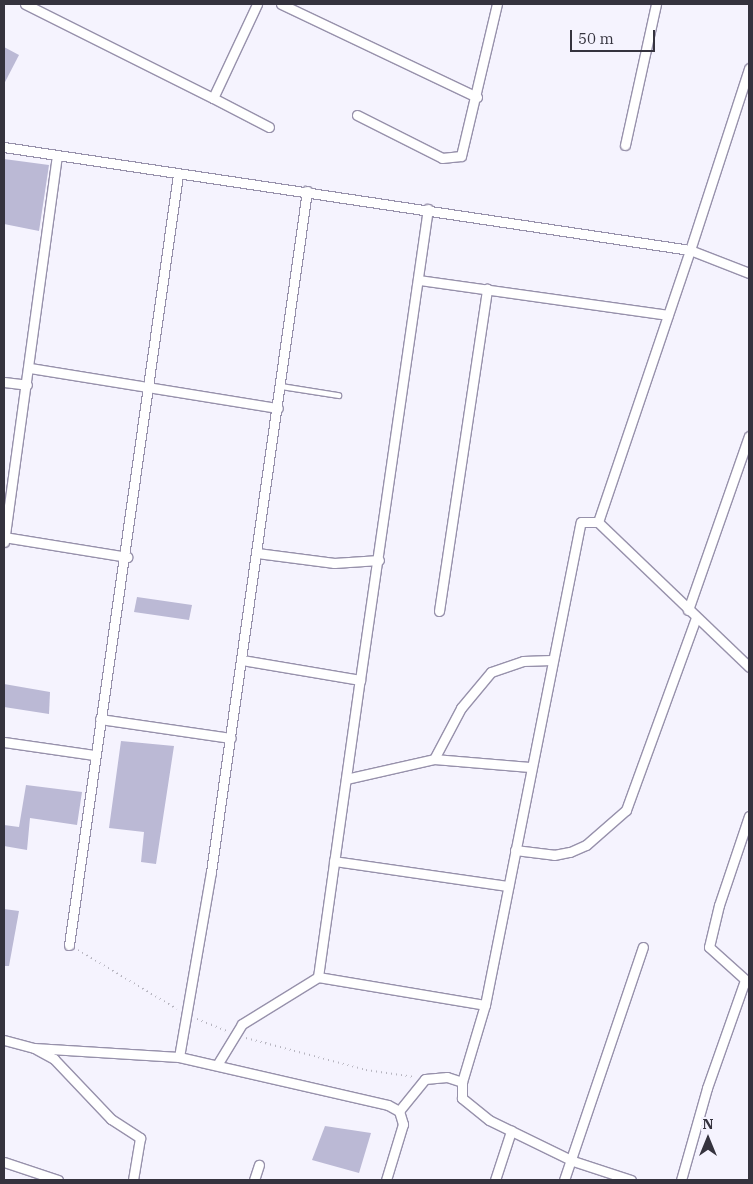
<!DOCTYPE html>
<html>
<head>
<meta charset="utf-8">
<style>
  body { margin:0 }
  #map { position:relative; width:753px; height:1184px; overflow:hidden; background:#f5f3fe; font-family:"IBM Plex Serif",serif }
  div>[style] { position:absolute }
  .building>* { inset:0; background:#bbb9d5 }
  .path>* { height:2px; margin-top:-1px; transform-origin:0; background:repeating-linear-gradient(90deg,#b7b5c0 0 1px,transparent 0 5px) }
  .roads { filter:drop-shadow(1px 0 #9791ab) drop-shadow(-1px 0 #9791ab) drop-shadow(0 1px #9791ab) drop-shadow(0 -1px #9791ab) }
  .service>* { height:4.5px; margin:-2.25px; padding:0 2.25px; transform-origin:2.25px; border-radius:2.25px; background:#fff }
  .minor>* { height:9px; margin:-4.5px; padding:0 4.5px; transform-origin:4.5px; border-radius:4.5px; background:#fff }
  span { translate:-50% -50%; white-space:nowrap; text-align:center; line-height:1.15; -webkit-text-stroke:4px #f5f3fe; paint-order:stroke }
  .frame { position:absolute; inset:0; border:5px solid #35333e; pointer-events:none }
  .north { position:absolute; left:683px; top:1114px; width:50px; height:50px; -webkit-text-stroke:4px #f5f3fe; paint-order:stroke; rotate:0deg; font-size:14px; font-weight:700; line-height:20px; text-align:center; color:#35333e }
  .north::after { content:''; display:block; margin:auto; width:18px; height:22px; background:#35333e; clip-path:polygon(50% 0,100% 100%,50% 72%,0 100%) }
  .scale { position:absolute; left:570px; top:30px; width:85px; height:22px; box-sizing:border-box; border:2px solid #35333e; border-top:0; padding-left:6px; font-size:15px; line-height:18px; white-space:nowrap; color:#35333e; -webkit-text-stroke:4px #f5f3fe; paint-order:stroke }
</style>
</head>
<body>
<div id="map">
  <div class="building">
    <div style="clip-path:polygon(4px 47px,19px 55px,4px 84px)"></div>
    <div style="clip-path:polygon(4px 159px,49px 165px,39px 231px,4px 224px)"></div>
    <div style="clip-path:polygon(137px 597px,192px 605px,189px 620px,134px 612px)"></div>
    <div style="clip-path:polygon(4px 684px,50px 692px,49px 714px,4px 707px)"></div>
    <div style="clip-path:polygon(121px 741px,174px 746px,156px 864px,141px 862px,144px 832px,109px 828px)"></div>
    <div style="clip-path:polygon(26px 785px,82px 792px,77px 825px,30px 818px,27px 850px,4px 846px,4px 825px,19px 827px)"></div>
    <div style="clip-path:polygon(4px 909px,19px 911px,9px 966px,4px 966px)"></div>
    <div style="clip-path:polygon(325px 1126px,371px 1133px,359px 1173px,312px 1160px)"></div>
  </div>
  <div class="path">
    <div style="left:78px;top:950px;width:115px;rotate:30.8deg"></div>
    <div style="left:197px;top:1019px;width:32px;rotate:22deg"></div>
    <div style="left:246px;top:1038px;width:124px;rotate:14.9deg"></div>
    <div style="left:366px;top:1070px;width:49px;rotate:8.3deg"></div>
  </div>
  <div class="roads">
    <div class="service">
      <div style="left:281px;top:386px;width:58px;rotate:9deg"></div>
    </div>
    <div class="minor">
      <div style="left:25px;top:4px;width:210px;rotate:26.6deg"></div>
      <div style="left:213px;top:98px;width:104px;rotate:-64.9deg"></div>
      <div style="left:281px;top:4px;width:217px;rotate:25.4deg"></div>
      <div style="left:213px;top:98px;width:63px;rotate:27.4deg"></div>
      <div style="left:357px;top:115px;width:95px;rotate:26.8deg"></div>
      <div style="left:442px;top:158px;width:19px;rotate:-6deg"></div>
      <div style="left:461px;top:156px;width:156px;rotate:-76.7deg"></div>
      <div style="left:625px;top:145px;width:144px;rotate:-77.6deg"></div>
      <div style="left:4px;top:147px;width:694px;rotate:8.54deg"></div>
      <div style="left:690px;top:250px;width:191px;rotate:-72deg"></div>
      <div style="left:419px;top:280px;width:251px;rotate:8deg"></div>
      <div style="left:30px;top:368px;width:251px;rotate:9.2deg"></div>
      <div style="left:4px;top:382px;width:23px;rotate:7deg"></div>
      <div style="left:598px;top:522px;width:287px;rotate:-71.3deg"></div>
      <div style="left:690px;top:250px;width:63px;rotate:21.3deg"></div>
      <div style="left:4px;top:537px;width:125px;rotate:9.2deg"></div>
      <div style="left:4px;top:542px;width:390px;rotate:-82.2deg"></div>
      <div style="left:257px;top:553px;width:78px;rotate:7.4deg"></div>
      <div style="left:334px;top:563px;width:45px;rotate:-3.8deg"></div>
      <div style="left:688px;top:610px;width:184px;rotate:-70.7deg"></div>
      <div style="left:439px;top:611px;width:326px;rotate:-81.5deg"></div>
      <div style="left:242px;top:660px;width:120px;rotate:9.6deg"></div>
      <div style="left:360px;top:680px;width:476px;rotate:-81.8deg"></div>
      <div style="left:100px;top:719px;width:132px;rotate:8.3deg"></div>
      <div style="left:4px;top:742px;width:91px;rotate:8.2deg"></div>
      <div style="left:434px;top:759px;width:58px;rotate:-62.1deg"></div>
      <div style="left:461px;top:708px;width:47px;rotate:-50.2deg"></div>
      <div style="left:491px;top:672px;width:34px;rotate:-19deg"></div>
      <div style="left:523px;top:661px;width:29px;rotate:-2deg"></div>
      <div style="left:346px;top:779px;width:90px;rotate:-12.8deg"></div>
      <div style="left:434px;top:759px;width:96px;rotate:4.8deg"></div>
      <div style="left:749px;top:816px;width:94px;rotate:108.6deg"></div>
      <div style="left:719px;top:905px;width:43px;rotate:103.4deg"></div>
      <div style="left:709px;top:947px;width:54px;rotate:42deg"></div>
      <div style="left:515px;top:850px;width:39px;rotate:7deg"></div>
      <div style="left:554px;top:855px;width:16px;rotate:-11deg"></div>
      <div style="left:570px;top:852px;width:17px;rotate:-24deg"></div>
      <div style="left:586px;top:845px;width:53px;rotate:-41.2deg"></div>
      <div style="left:626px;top:810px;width:204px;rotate:-70deg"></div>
      <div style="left:334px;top:861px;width:176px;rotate:8.2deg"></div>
      <div style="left:69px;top:945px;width:779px;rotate:-81.95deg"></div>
      <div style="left:318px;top:977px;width:169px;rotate:9.5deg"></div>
      <div style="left:4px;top:1040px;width:31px;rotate:15deg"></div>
      <div style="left:34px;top:1048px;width:145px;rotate:3.6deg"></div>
      <div style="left:179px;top:1057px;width:214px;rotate:12.9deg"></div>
      <div style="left:388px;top:1105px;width:13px;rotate:29deg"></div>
      <div style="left:399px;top:1111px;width:14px;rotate:73deg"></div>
      <div style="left:403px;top:1124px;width:59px;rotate:106.9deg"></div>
      <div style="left:36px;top:1049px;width:21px;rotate:29deg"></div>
      <div style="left:54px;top:1059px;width:83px;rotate:46.5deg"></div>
      <div style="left:111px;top:1119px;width:35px;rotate:33deg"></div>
      <div style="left:140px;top:1138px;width:43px;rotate:99.5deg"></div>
      <div style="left:179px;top:1057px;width:188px;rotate:-80.2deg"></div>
      <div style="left:211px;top:872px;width:688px;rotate:-81.98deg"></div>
      <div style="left:217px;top:1065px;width:48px;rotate:-58.6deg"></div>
      <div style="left:242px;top:1024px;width:89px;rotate:-31.7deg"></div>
      <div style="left:318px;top:977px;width:300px;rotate:-82deg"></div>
      <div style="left:399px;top:1111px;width:41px;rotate:-50.9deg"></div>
      <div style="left:425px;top:1079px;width:22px;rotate:-5deg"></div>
      <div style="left:447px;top:1077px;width:16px;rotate:18deg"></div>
      <div style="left:4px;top:1162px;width:57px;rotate:18.4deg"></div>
      <div style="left:254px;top:1180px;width:16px;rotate:-72deg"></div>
      <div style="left:495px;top:1180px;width:52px;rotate:-71.9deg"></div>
      <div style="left:564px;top:1180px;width:246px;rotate:-71.3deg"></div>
      <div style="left:631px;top:1180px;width:61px;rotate:-161.9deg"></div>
      <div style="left:573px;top:1161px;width:93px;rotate:-154deg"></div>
      <div style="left:489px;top:1120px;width:35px;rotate:-141deg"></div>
      <div style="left:462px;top:1098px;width:16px;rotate:-90deg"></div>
      <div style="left:462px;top:1082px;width:80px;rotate:-73.4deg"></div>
      <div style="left:485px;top:1005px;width:492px;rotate:-78.8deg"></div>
      <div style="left:581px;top:522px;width:17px"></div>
      <div style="left:598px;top:522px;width:209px;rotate:43.8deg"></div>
      <div style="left:681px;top:1180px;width:96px;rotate:-74.2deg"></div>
      <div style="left:707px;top:1088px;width:114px;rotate:-70.6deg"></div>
    </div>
  </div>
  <div class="frame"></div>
  <div class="north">N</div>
  <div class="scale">50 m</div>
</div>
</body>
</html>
